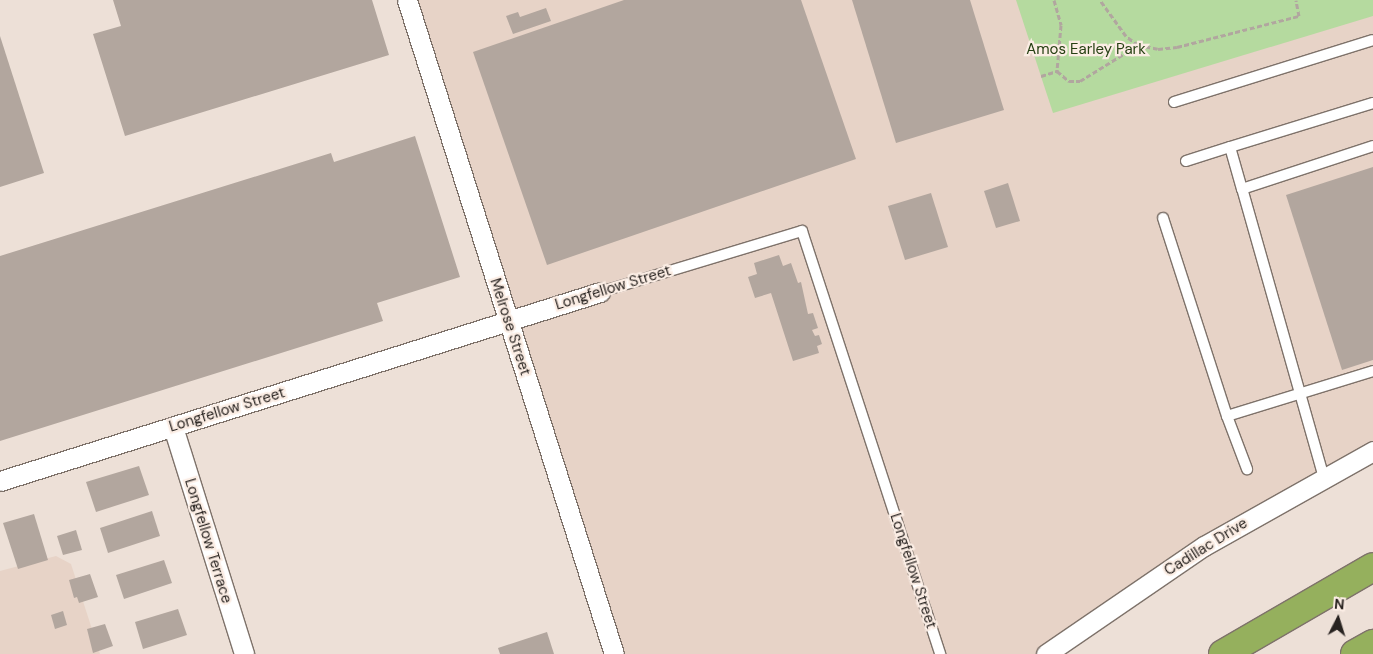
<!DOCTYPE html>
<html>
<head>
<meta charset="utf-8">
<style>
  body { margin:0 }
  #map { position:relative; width:1373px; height:654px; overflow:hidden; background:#ede0d7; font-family:"DM Sans",sans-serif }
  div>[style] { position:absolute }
  .built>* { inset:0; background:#e7d3c7 }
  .green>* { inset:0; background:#b5da9f }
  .building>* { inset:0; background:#b2a69e }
  .path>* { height:3px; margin-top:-1.5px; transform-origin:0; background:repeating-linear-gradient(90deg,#b1a69f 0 5px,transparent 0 7.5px) }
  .roads { filter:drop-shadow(1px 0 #7e726a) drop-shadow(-1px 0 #7e726a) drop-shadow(0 1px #7e726a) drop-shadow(0 -1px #7e726a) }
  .service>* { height:10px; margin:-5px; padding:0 5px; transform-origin:5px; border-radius:5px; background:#fff }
  .minor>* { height:19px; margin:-9.5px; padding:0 9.5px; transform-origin:9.5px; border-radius:9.5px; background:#fff }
  .motorway>* { height:28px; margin:-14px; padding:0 14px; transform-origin:14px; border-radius:14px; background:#95b05d }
  span { translate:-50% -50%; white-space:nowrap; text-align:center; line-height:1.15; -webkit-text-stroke:4.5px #fbede4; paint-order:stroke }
  .park-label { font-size:15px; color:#264013 }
  .street-label { font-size:15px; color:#282320 }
  .north { position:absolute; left:1313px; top:594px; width:50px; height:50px; -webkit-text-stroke:4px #fbede4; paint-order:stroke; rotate:5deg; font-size:14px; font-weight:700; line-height:20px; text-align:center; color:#282320 }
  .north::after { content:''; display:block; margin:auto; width:18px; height:22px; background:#282320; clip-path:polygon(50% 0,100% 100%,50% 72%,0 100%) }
</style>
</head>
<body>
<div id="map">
  <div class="built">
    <div style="clip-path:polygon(410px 0,1027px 0,1373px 6px,1373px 448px,1044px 654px,615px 654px)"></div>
    <div style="clip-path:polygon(56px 556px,71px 564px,100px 654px,0 654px,0 571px)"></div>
  </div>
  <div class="green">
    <div style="clip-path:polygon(1016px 0,1373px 0,1373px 16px,1053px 113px)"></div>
  </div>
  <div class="building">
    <div style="clip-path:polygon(113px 0,372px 0,389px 55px,125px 136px,93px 34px,121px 26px)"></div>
    <div style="clip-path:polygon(624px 0,801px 0,856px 159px,547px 265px,473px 52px)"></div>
    <div style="clip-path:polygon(852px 0,970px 0,1004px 110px,896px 143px)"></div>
    <div style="clip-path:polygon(546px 8px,551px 21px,513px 34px,506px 16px,518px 12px,520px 17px)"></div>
    <div style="clip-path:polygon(0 36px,44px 173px,0 187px)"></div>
    <div style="clip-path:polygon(415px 136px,460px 277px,377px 303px,383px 321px,0 441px,0 256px,331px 153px,334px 162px)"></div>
    <div style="clip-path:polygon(1373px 167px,1373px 360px,1342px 370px,1286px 195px)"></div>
    <div style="clip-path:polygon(1008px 183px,1020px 221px,996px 228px,984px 191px)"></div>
    <div style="clip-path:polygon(931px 193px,948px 247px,905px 260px,888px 206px)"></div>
    <div style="clip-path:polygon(779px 255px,783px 266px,791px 263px,798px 283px,801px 282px,808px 314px,813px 313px,818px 328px,812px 330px,815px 336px,819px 335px,822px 344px,817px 346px,819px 353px,793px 361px,771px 293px,755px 298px,748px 277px,757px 274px,754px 263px)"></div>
    <div style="clip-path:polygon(139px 466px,149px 495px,96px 512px,86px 482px)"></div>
    <div style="clip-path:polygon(152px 511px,160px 536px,108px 553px,100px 528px)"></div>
    <div style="clip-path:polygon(34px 514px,48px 560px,18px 569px,3px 523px)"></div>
    <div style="clip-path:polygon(76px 530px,82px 550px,63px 555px,57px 536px)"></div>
    <div style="clip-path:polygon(164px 560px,172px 583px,124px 599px,116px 575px)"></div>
    <div style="clip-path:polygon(90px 574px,98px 597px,79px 603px,77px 597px,74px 598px,69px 580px)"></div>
    <div style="clip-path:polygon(178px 609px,187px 635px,143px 649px,135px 622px)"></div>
    <div style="clip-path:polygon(63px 611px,67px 625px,55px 629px,51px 615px)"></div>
    <div style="clip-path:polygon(105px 624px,113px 646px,93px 653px,87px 629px)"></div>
    <div style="clip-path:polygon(547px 632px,554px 654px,500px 654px,498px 648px)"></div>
  </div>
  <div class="path">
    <div style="left:1054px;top:0;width:26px;rotate:74deg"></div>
    <div style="left:1061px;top:25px;width:46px;rotate:95deg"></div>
    <div style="left:1057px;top:71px;width:16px;rotate:40deg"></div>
    <div style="left:1069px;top:81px;width:11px"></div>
    <div style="left:1080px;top:81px;width:68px;rotate:-31.8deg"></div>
    <div style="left:1138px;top:45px;width:15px;rotate:-143deg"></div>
    <div style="left:1126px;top:36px;width:44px;rotate:-125.8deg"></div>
    <div style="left:1138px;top:45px;width:20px;rotate:11deg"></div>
    <div style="left:1158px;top:49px;width:19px;rotate:-6deg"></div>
    <div style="left:1177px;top:47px;width:126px;rotate:-14.3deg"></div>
    <div style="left:1299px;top:16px;width:16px;rotate:-101deg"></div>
    <div style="left:1041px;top:76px;width:17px;rotate:-17deg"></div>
  </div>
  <div class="roads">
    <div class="service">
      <div style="left:1174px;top:102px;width:208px;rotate:-17.3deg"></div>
      <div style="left:1230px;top:147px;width:150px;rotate:-17.1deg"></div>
      <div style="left:1186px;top:161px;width:46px;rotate:-17.7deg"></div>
      <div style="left:1230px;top:147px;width:44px;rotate:74.1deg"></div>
      <div style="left:1163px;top:218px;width:208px;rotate:72.1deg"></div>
      <div style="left:1227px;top:416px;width:153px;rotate:-17.1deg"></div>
      <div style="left:600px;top:292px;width:211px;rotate:-16.8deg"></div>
      <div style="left:802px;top:231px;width:445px;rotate:71.9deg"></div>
      <div style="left:1227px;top:416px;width:57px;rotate:69.3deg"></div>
      <div style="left:1324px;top:478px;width:300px;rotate:-105.8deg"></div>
      <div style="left:1242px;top:189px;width:138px;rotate:-18.2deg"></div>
    </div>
    <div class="minor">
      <div style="left:407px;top:0;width:686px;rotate:72.44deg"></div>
      <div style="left:173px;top:427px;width:238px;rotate:72.6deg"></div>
      <div style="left:0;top:481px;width:629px;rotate:-17.48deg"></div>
      <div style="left:1046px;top:654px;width:191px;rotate:-34.4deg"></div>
      <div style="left:1204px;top:546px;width:194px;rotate:-29.3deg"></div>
    </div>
    <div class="motorway">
      <div style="left:1223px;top:654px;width:173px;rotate:-30.1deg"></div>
      <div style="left:1355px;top:654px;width:21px;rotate:-29deg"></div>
    </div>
  </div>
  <div class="park-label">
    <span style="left:1086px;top:50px">Amos Earley Park</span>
  </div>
  <div class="street-label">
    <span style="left:613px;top:288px;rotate:-17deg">Longfellow Street</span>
    <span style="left:510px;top:327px;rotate:72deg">Melrose Street</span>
    <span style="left:227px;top:410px;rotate:-17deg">Longfellow Street</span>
    <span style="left:208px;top:541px;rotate:73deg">Longfellow Terrace</span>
    <span style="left:1206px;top:547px;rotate:-32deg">Cadillac Drive</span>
    <span style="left:913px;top:571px;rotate:72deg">Longfellow Street</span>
  </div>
  <div class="north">N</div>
</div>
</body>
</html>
